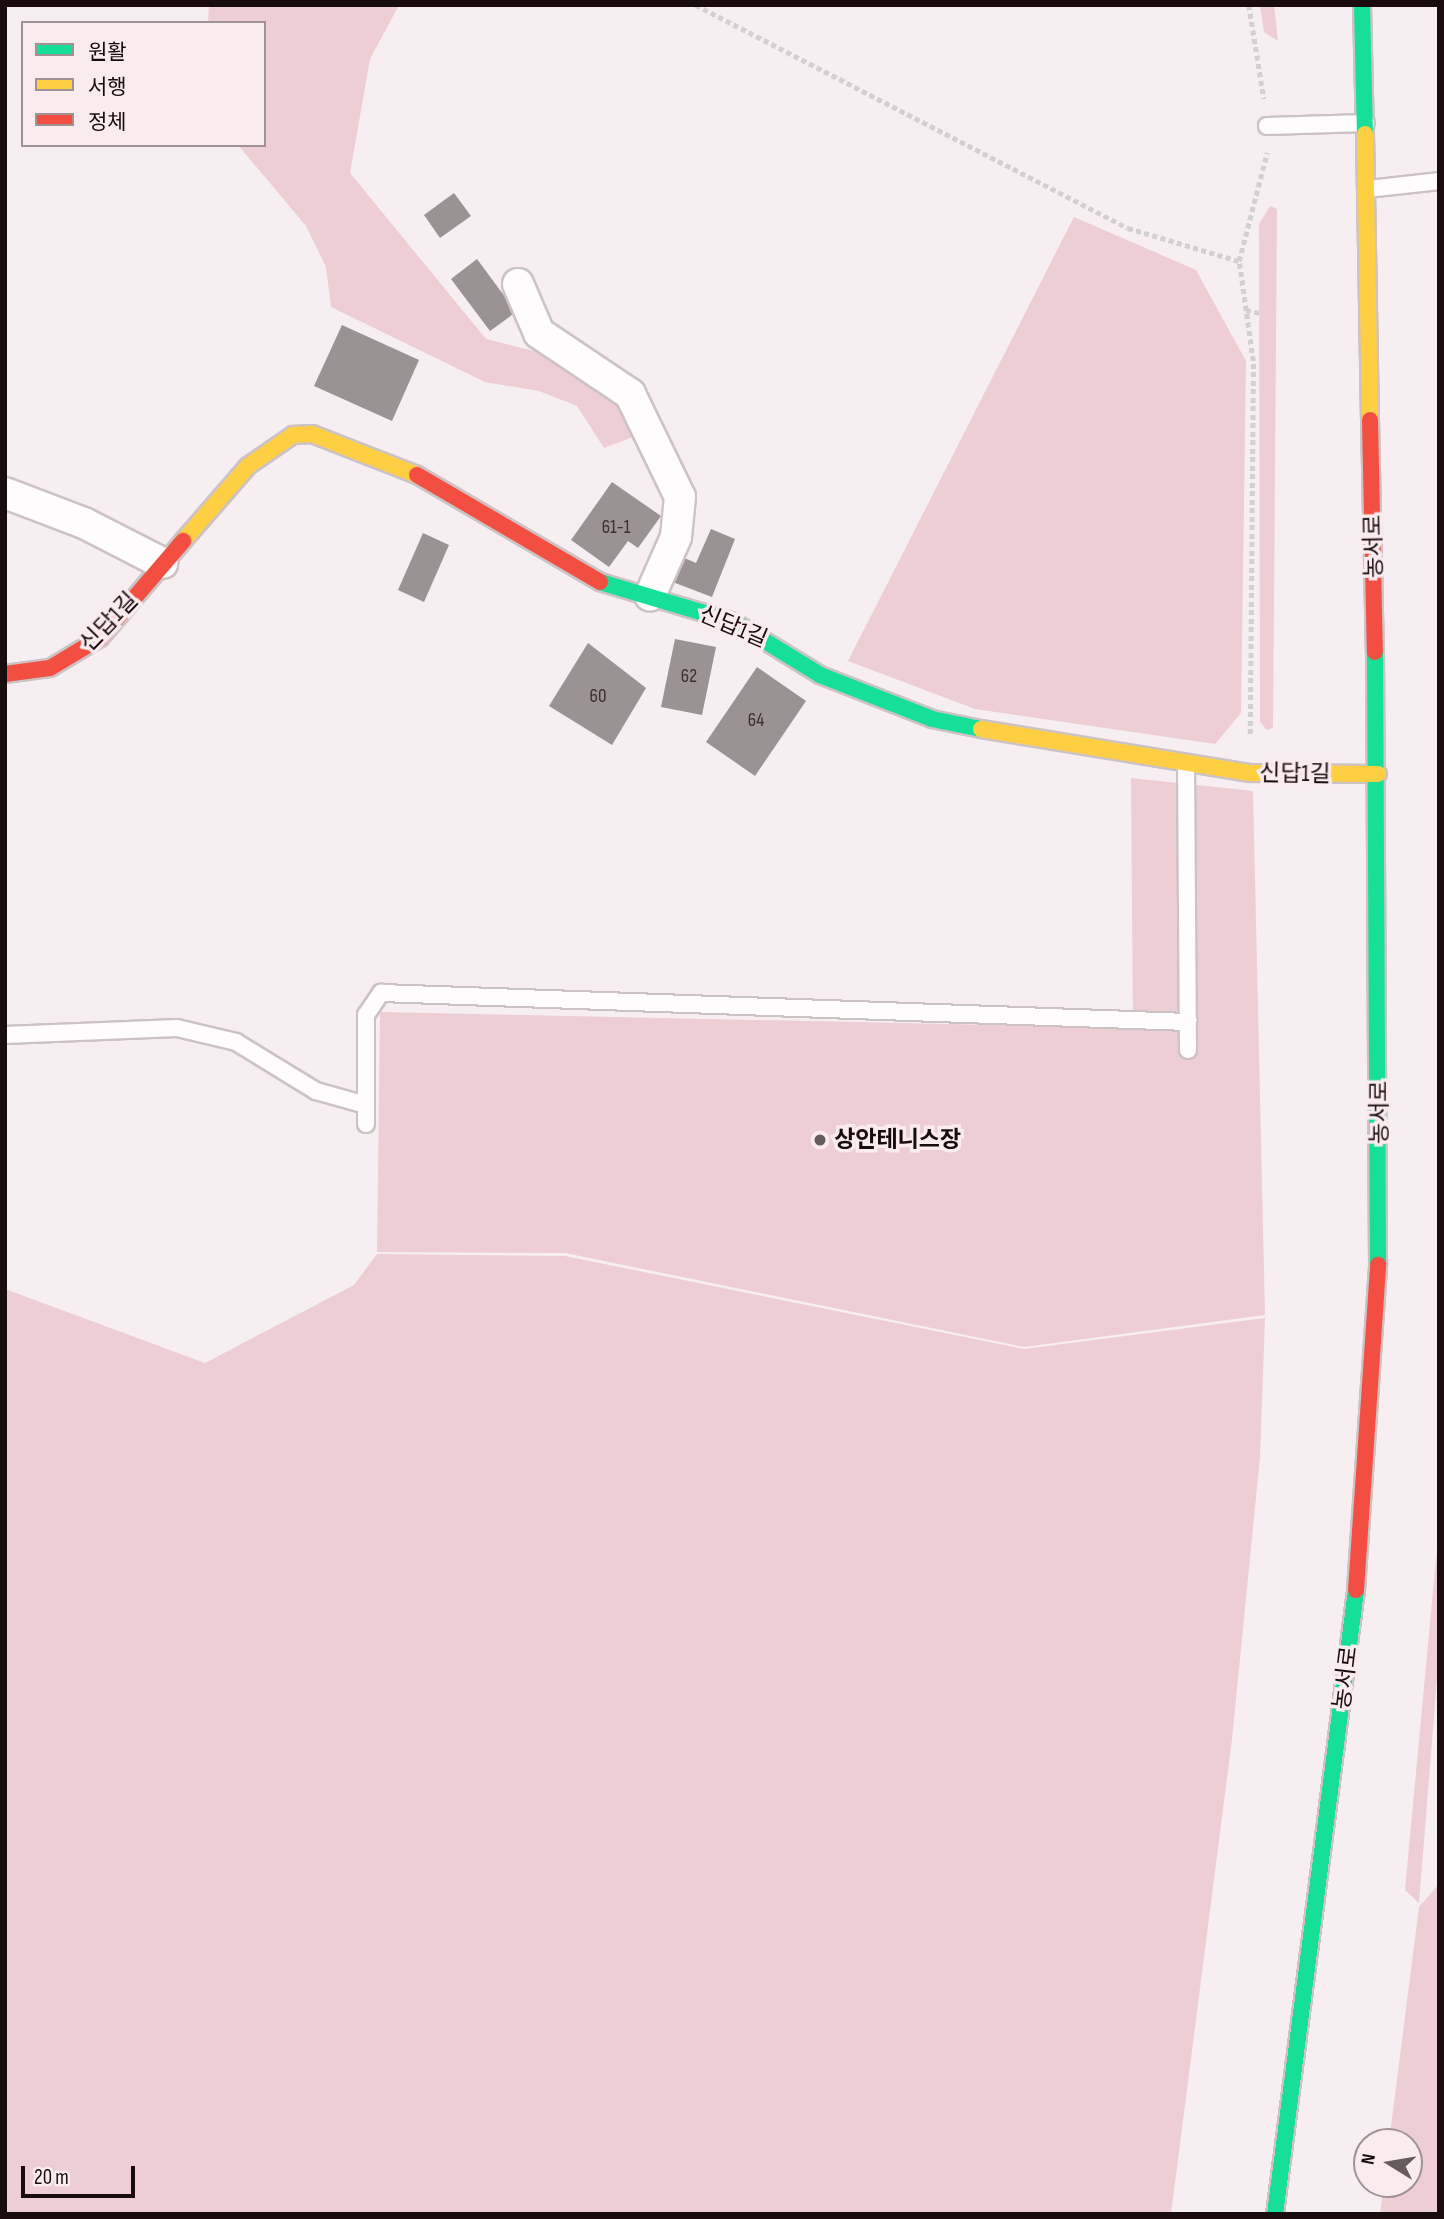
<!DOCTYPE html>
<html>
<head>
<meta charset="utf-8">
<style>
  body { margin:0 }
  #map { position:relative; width:1444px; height:2219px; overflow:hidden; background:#f6eef0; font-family:"Sofia Sans Condensed","Noto Sans KR",sans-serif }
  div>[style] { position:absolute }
  .green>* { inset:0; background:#edced4 }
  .building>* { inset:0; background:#9b9294 }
  .path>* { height:4.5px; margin-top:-2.25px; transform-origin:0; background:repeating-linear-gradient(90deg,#d2d0d1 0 5px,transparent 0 8.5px) }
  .roads { filter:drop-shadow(2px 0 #cdc3c5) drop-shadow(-2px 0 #cdc3c5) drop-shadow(0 2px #cdc3c5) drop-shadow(0 -2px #cdc3c5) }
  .lane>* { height:16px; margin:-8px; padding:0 8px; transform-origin:8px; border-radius:8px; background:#fefcfd }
  .street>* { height:30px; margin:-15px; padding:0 15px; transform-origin:15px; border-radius:15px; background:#fefcfd }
  .fast>* { height:16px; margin:-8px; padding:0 8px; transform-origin:8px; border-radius:8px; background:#16e098 }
  .slow>* { height:16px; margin:-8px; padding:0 8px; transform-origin:8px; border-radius:8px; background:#ffcf43 }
  .jam>* { height:16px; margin:-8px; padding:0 8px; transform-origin:8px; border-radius:8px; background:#f24e42 }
  .dots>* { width:19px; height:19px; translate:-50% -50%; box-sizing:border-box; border:4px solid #faebee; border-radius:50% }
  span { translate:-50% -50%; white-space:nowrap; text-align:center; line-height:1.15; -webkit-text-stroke:7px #faebee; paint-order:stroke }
  .number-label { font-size:19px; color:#392e30 }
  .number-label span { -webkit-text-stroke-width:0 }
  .street-label { font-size:23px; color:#180c0e }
  .poi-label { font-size:23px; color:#180c0e; font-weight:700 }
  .left { translate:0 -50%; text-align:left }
  .frame { position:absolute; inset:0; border:7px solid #180c0e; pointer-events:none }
  .legend { position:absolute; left:21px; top:21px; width:245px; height:126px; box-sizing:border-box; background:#faebee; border:2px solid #a09294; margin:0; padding:9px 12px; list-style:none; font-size:21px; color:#180c0e }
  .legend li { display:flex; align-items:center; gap:14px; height:35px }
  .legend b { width:35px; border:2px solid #a09294 }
  .north { position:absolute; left:1353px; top:2128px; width:70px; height:70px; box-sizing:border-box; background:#faebee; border:2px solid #a09294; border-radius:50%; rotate:281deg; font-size:19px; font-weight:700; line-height:28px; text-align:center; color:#180c0e }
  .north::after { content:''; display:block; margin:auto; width:24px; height:32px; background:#665b5d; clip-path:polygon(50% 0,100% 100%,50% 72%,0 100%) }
  .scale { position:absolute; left:21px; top:2166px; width:114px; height:32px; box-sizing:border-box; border:4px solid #180c0e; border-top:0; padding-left:9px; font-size:21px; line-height:24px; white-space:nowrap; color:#180c0e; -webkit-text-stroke:5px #faebee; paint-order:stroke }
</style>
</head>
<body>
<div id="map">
  <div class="green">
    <div style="clip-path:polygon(209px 5px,399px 5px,370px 59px,350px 173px,486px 339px,546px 354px,624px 404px,638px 435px,604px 448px,577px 406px,539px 391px,485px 382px,331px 307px,326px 267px,306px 226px,238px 145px,264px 145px,264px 23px,208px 23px)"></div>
    <div style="clip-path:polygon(1260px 5px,1274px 5px,1278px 41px,1264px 32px)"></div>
    <div style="clip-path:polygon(1270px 206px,1277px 209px,1273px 728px,1267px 730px,1260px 722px,1259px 224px)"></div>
    <div style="clip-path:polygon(1074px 217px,1196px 270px,1246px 361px,1241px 713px,1215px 744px,975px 709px,848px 661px)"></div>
    <div style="clip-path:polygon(1131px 778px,1253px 791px,1265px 1315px,1024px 1347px,565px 1253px,377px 1252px,380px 1012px,1133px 1028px)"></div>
    <div style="clip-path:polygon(377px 1254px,565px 1256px,1024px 1349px,1265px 1318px,1260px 1457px,1232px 1739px,1171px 2214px,5px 2214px,5px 1289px,205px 1363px,354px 1285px)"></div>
    <div style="clip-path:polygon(1439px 1527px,1439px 1654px,1419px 1903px,1405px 1890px)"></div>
    <div style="clip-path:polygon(1439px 1884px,1439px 2214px,1380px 2214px,1384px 2184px,1409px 2184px,1409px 2142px,1389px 2142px,1419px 1907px)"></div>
  </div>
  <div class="building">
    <div style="clip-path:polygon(454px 193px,471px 216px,440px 238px,424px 215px)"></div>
    <div style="clip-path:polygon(477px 259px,516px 312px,490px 331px,451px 279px)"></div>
    <div style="clip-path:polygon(342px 325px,419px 360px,392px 421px,314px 386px)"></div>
    <div style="clip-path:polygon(612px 482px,661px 516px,638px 548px,628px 541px,609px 567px,571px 540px)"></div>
    <div style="clip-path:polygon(711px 529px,735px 539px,712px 597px,670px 581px,680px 556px,696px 563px)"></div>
    <div style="clip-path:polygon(423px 533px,449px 545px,424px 602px,398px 590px)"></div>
    <div style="clip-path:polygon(675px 639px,716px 647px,702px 715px,661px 707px)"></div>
    <div style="clip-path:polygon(588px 643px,646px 688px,612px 745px,549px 706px)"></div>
    <div style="clip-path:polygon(757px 667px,806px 701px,755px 776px,706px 742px)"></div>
  </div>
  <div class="path">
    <div style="left:696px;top:5px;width:486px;rotate:27.3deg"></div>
    <div style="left:1128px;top:228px;width:116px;rotate:16.6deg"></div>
    <div style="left:1249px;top:5px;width:95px;rotate:80.9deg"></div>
    <div style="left:1246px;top:310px;width:14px;rotate:12deg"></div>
    <div style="left:1250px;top:734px;width:373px;rotate:-89.5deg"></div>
    <div style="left:1253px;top:361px;width:101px;rotate:-98deg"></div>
    <div style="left:1239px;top:261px;width:112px;rotate:-75.5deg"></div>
  </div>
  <div class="roads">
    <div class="lane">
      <div style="left:1267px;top:126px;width:99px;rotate:-1.7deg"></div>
      <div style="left:1368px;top:189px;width:71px;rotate:-6.4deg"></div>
      <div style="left:1186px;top:765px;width:285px;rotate:89.6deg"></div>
      <div style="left:5px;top:1035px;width:172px;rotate:-2.3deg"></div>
      <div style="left:177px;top:1028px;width:61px;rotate:13.3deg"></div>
      <div style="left:236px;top:1042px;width:94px;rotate:31.5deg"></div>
      <div style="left:316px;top:1091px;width:52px;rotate:15.6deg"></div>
      <div style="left:366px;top:1124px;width:109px;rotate:-90deg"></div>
      <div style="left:366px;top:1015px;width:27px;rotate:-56deg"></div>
      <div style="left:381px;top:993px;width:808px;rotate:2.06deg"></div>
    </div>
    <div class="street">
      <div style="left:518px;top:284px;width:53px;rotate:66.8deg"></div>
      <div style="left:539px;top:333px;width:110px;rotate:33.8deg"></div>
      <div style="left:630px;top:394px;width:114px;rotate:64.1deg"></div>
      <div style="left:680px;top:497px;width:40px;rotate:95.7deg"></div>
      <div style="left:676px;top:537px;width:64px;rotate:113.8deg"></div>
      <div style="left:5px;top:493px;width:85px;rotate:20.8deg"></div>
      <div style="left:84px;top:523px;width:88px;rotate:27.1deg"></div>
    </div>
    <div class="fast">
      <div style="left:1362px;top:5px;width:129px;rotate:88.7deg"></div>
      <div style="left:600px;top:582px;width:140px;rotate:16.6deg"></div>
      <div style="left:734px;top:622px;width:101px;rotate:31.6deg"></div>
      <div style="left:820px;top:675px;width:120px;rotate:21.4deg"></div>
      <div style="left:932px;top:719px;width:50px;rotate:11.5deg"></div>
      <div style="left:1375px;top:652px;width:613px;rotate:89.72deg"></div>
      <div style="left:1275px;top:2214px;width:629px;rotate:-82.6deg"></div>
    </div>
    <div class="slow">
      <div style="left:1365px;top:134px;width:286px;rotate:89deg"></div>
      <div style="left:183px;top:541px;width:99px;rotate:-49.1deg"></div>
      <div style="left:248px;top:466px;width:55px;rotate:-34.6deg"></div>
      <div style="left:293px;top:435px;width:19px;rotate:-3deg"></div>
      <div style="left:312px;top:434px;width:113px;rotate:21.3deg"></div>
      <div style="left:981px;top:729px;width:273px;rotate:9.3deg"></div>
      <div style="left:1250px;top:773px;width:128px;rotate:0.4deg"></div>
    </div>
    <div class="jam">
      <div style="left:1370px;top:420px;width:232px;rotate:88.8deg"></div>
      <div style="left:417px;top:475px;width:212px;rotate:30.3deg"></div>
      <div style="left:5px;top:674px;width:45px;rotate:-7.6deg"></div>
      <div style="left:50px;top:668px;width:58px;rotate:-31deg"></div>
      <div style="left:100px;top:638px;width:128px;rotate:-49.4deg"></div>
      <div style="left:1356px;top:1590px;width:326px;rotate:-86.1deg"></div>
    </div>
  </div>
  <div class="dots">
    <div style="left:820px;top:1140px;background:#665b5d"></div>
  </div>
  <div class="number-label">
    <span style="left:616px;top:528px">61-1</span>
    <span style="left:689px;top:677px">62</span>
    <span style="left:598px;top:697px">60</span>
    <span style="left:756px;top:721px">64</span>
  </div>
  <div class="street-label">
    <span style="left:1374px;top:546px;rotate:-91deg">농서로</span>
    <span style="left:109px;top:622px;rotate:-46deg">신답1길</span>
    <span style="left:733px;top:627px;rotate:23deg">신답1길</span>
    <span style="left:1295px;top:774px;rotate:1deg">신답1길</span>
    <span style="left:1380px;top:1112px;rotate:-90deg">농서로</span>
    <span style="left:1346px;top:1678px;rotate:-83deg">농서로</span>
  </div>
  <div class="poi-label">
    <span class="left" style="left:834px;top:1140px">상안테니스장</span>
  </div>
  <div class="frame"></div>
  <ul class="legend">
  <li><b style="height:9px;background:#16e098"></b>원활</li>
  <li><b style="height:9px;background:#ffcf43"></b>서행</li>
  <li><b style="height:9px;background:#f24e42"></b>정체</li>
  </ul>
  <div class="north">N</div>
  <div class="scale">20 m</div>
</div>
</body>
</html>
